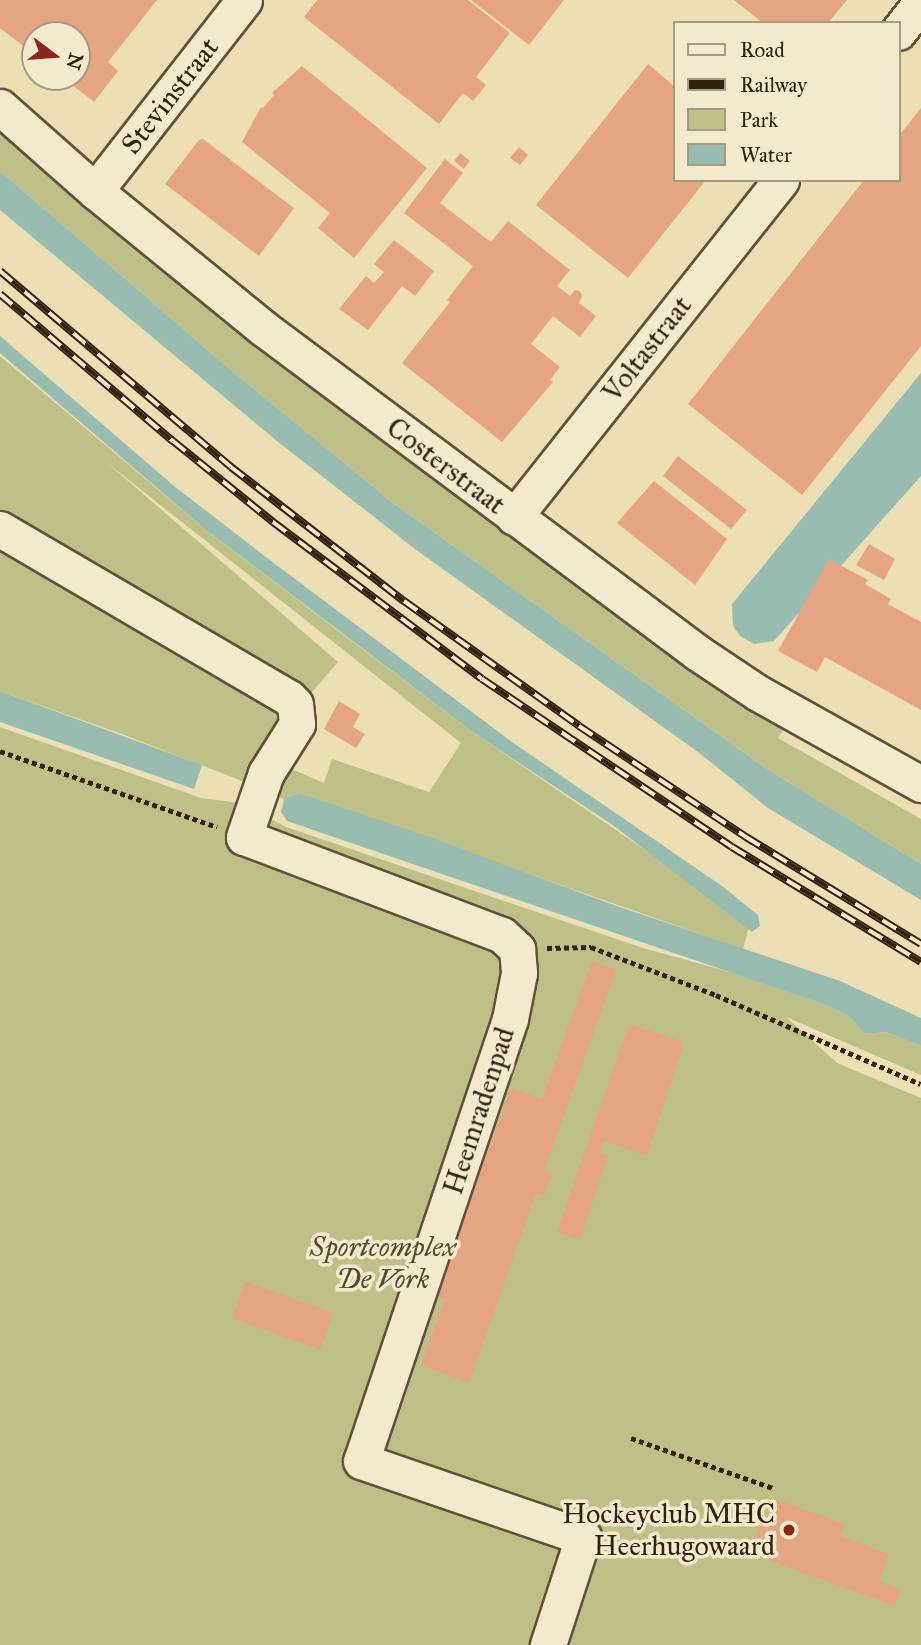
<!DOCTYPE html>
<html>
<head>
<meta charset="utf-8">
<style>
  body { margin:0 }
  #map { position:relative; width:921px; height:1645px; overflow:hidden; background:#ecdfb3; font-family:"IM FELL Great Primer",serif }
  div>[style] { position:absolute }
  .green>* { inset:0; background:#bfc088 }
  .water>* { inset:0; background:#99bcb1 }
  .building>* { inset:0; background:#e5a583 }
  .path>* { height:4.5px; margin-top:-2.25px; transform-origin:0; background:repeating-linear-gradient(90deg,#322311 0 5px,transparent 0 8.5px) }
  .roads { filter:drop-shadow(2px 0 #60523a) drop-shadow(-2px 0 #60523a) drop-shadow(0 2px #60523a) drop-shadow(0 -2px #60523a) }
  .minor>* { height:35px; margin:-17.5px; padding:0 17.5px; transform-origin:17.5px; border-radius:17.5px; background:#f3eace }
  .rail>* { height:8px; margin-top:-4px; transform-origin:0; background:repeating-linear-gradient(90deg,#f3eace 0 16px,#322311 0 32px); box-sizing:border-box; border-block:2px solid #322311 }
  .dots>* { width:19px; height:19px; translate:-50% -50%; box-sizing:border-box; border:4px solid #f3eace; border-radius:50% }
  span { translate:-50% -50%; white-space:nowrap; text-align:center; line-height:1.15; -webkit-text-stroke:7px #f3eace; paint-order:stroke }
  .street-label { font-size:28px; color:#322311 }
  .park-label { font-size:28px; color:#554a2f; font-style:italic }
  .poi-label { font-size:28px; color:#322311 }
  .right { translate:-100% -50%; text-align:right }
  .legend { position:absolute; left:673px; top:21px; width:228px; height:161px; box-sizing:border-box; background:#f3eace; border:2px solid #a69a82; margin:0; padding:9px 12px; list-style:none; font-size:21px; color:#322311 }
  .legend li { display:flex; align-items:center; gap:14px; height:35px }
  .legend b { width:35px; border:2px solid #a69a82 }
  .north { position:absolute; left:21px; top:21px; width:70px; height:70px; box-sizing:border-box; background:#f3eace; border:2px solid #a69a82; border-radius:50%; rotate:106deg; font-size:19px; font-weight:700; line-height:28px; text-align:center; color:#322311 }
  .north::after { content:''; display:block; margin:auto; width:24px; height:32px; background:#8f2418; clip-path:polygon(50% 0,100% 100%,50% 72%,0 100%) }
</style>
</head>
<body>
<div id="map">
  <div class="green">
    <div style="clip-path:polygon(0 131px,110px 227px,229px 319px,787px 724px,778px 738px,921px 819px,921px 864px,764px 767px,393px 503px,232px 371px,0 171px)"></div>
    <div style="clip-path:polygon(0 356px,206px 530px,324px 620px,474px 733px,673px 869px,749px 927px,743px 949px,299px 793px,284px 799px,268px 793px,289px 768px,324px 783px,332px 759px,429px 792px,461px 743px,106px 462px,338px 662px,260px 752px,247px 783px,127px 736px,0 691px)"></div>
    <div style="clip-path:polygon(0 727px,201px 798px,241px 803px,286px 827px,643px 948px,737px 974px,823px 1004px,847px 1015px,865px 1034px,886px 1032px,921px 1046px,921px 1075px,786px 1017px,837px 1063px,921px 1098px,921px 1645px,0 1645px)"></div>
  </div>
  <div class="water">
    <div style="clip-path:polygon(0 171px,232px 371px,393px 503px,764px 767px,921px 864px,921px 900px,768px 808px,698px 752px,415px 549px,277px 441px,0 210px)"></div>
    <div style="clip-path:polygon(0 336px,174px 486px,262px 554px,512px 742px,722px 886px,758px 915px,760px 926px,752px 932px,614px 826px,474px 733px,206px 530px,0 353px)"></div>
    <div style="clip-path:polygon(921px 373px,921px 476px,774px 641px,754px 644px,740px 636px,733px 626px,732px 604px)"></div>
    <div style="clip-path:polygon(0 691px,202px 765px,194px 789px,0 722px)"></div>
    <div style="clip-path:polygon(299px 793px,435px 839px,614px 905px,840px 981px,921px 1018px,921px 1046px,886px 1032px,865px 1034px,847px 1015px,823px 1004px,287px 821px,281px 812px,284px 799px)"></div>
  </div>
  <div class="building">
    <div style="clip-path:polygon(0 0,157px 0,108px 62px,118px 71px,94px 102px,62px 77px,77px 77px,77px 35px,35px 35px,35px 55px,0 28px)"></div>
    <div style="clip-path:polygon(317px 0,468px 0,510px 33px,476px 77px,486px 85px,473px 101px,463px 93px,439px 124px,304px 17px)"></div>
    <div style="clip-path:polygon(471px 0,564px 0,529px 45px)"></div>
    <div style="clip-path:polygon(734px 0,847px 0,828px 23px,763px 23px)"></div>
    <div style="clip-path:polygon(648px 64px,674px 86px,674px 180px,706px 180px,628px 278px,536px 205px)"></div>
    <div style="clip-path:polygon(302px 66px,427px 168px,354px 258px,318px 228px,330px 213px,242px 142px,261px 107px,263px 108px,274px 95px,272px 93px)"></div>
    <div style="clip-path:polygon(921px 108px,921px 346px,802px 495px,688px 404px,864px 180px,898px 180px,898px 137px)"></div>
    <div style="clip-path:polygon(203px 139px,294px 208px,259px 256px,165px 184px,199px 140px)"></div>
    <div style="clip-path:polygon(519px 147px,528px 155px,520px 165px,510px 158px)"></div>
    <div style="clip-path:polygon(460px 153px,470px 161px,464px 169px,454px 161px)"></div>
    <div style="clip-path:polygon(445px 159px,463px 173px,440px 203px,491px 242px,508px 221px,570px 270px,557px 286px,570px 296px,575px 290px,580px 291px,582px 296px,579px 303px,596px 316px,580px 337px,553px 316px,531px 344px,560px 367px,550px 380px,553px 382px,502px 442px,402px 363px,450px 302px,447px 300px,473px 266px,404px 213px)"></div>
    <div style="clip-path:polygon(394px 240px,434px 271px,415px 296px,402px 286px,368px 330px,339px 309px,366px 276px,374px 283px,384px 272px,374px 264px)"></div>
    <div style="clip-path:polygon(678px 456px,747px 510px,731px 529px,663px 476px)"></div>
    <div style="clip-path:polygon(654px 481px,727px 539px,695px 585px,617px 523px)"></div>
    <div style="clip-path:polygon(869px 544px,895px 559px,884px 580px,856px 565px)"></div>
    <div style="clip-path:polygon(829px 559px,868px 580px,865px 584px,891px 599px,888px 604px,921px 622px,921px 710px,825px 657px,817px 672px,778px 651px)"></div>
    <div style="clip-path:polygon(339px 701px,360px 714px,353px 727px,365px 734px,356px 748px,324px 729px)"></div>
    <div style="clip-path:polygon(592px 961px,616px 970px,544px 1171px,552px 1174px,544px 1196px,536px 1193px,469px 1383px,421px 1365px,445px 1299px,436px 1296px,511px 1088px,542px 1099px)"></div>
    <div style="clip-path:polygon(629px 1024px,684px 1042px,647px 1156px,604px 1141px,600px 1154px,608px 1156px,580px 1240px,557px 1232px)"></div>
    <div style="clip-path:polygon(245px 1281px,333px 1313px,320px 1350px,232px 1318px)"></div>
    <div style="clip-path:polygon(778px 1500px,845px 1524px,840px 1536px,889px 1554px,879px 1581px,901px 1589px,895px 1606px,765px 1559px,771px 1544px,755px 1538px,761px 1523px,764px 1524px,767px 1517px,771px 1518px)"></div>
  </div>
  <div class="path">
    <div style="left:0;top:751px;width:230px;rotate:19.3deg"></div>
    <div style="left:547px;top:948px;width:44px;rotate:-1.3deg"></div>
    <div style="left:591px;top:947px;width:134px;rotate:21deg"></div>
    <div style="left:716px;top:995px;width:223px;rotate:23.5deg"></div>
    <div style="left:631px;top:1438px;width:151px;rotate:19.4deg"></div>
  </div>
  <div class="roads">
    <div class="minor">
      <div style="left:898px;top:32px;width:37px;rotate:-52deg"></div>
      <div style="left:0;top:107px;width:127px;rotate:41.5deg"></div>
      <div style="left:95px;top:191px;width:217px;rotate:39.2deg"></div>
      <div style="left:263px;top:328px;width:543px;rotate:36.76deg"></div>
      <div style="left:698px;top:653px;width:72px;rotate:33.7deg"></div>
      <div style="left:758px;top:693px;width:187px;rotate:29.2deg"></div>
      <div style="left:95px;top:191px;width:242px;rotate:-52deg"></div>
      <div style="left:514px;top:517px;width:430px;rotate:-51.6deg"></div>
      <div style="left:0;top:529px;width:335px;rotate:30.3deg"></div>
      <div style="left:289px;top:698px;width:8px;rotate:45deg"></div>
      <div style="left:295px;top:704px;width:20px;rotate:84deg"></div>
      <div style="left:297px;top:724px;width:58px;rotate:122.3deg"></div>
      <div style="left:266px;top:773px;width:68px;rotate:109deg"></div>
      <div style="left:244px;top:837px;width:276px;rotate:20.8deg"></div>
      <div style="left:502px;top:935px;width:21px;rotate:43deg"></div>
      <div style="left:517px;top:949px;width:24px;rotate:85deg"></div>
      <div style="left:519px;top:973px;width:47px;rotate:101.1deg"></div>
      <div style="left:510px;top:1019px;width:466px;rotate:108.6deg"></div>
      <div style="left:361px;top:1461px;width:235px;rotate:18.9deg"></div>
      <div style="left:583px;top:1537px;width:114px;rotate:108deg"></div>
    </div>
  </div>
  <div class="rail">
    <div style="left:0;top:271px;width:303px;rotate:40.3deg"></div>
    <div style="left:231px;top:467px;width:219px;rotate:37.8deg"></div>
    <div style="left:404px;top:601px;width:215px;rotate:35.5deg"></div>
    <div style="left:579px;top:726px;width:201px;rotate:33.6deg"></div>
    <div style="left:746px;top:837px;width:205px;rotate:31.4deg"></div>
    <div style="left:0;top:294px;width:227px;rotate:40.4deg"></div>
    <div style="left:173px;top:441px;width:129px;rotate:39deg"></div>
    <div style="left:273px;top:522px;width:261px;rotate:36.9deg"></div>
    <div style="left:482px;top:679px;width:301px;rotate:33.9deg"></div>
    <div style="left:732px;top:847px;width:221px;rotate:31.3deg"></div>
  </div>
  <div class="dots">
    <div style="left:789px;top:1530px;background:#8f2418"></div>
  </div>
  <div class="street-label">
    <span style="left:170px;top:96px;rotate:-52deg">Stevinstraat</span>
    <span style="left:647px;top:349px;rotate:-52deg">Voltastraat</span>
    <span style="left:446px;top:466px;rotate:37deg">Costerstraat</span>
    <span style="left:479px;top:1111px;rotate:-72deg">Heemradenpad</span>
  </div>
  <div class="park-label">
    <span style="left:383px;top:1263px">Sportcomplex<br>De Vork</span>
  </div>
  <div class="poi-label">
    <span class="right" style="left:775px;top:1530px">Hockeyclub MHC<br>Heerhugowaard</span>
  </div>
  <ul class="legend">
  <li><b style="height:9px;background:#f3eace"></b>Road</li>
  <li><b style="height:9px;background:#322311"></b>Railway</li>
  <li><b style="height:19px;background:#bfc088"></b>Park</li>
  <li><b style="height:19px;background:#99bcb1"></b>Water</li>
  </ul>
  <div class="north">N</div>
</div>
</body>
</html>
